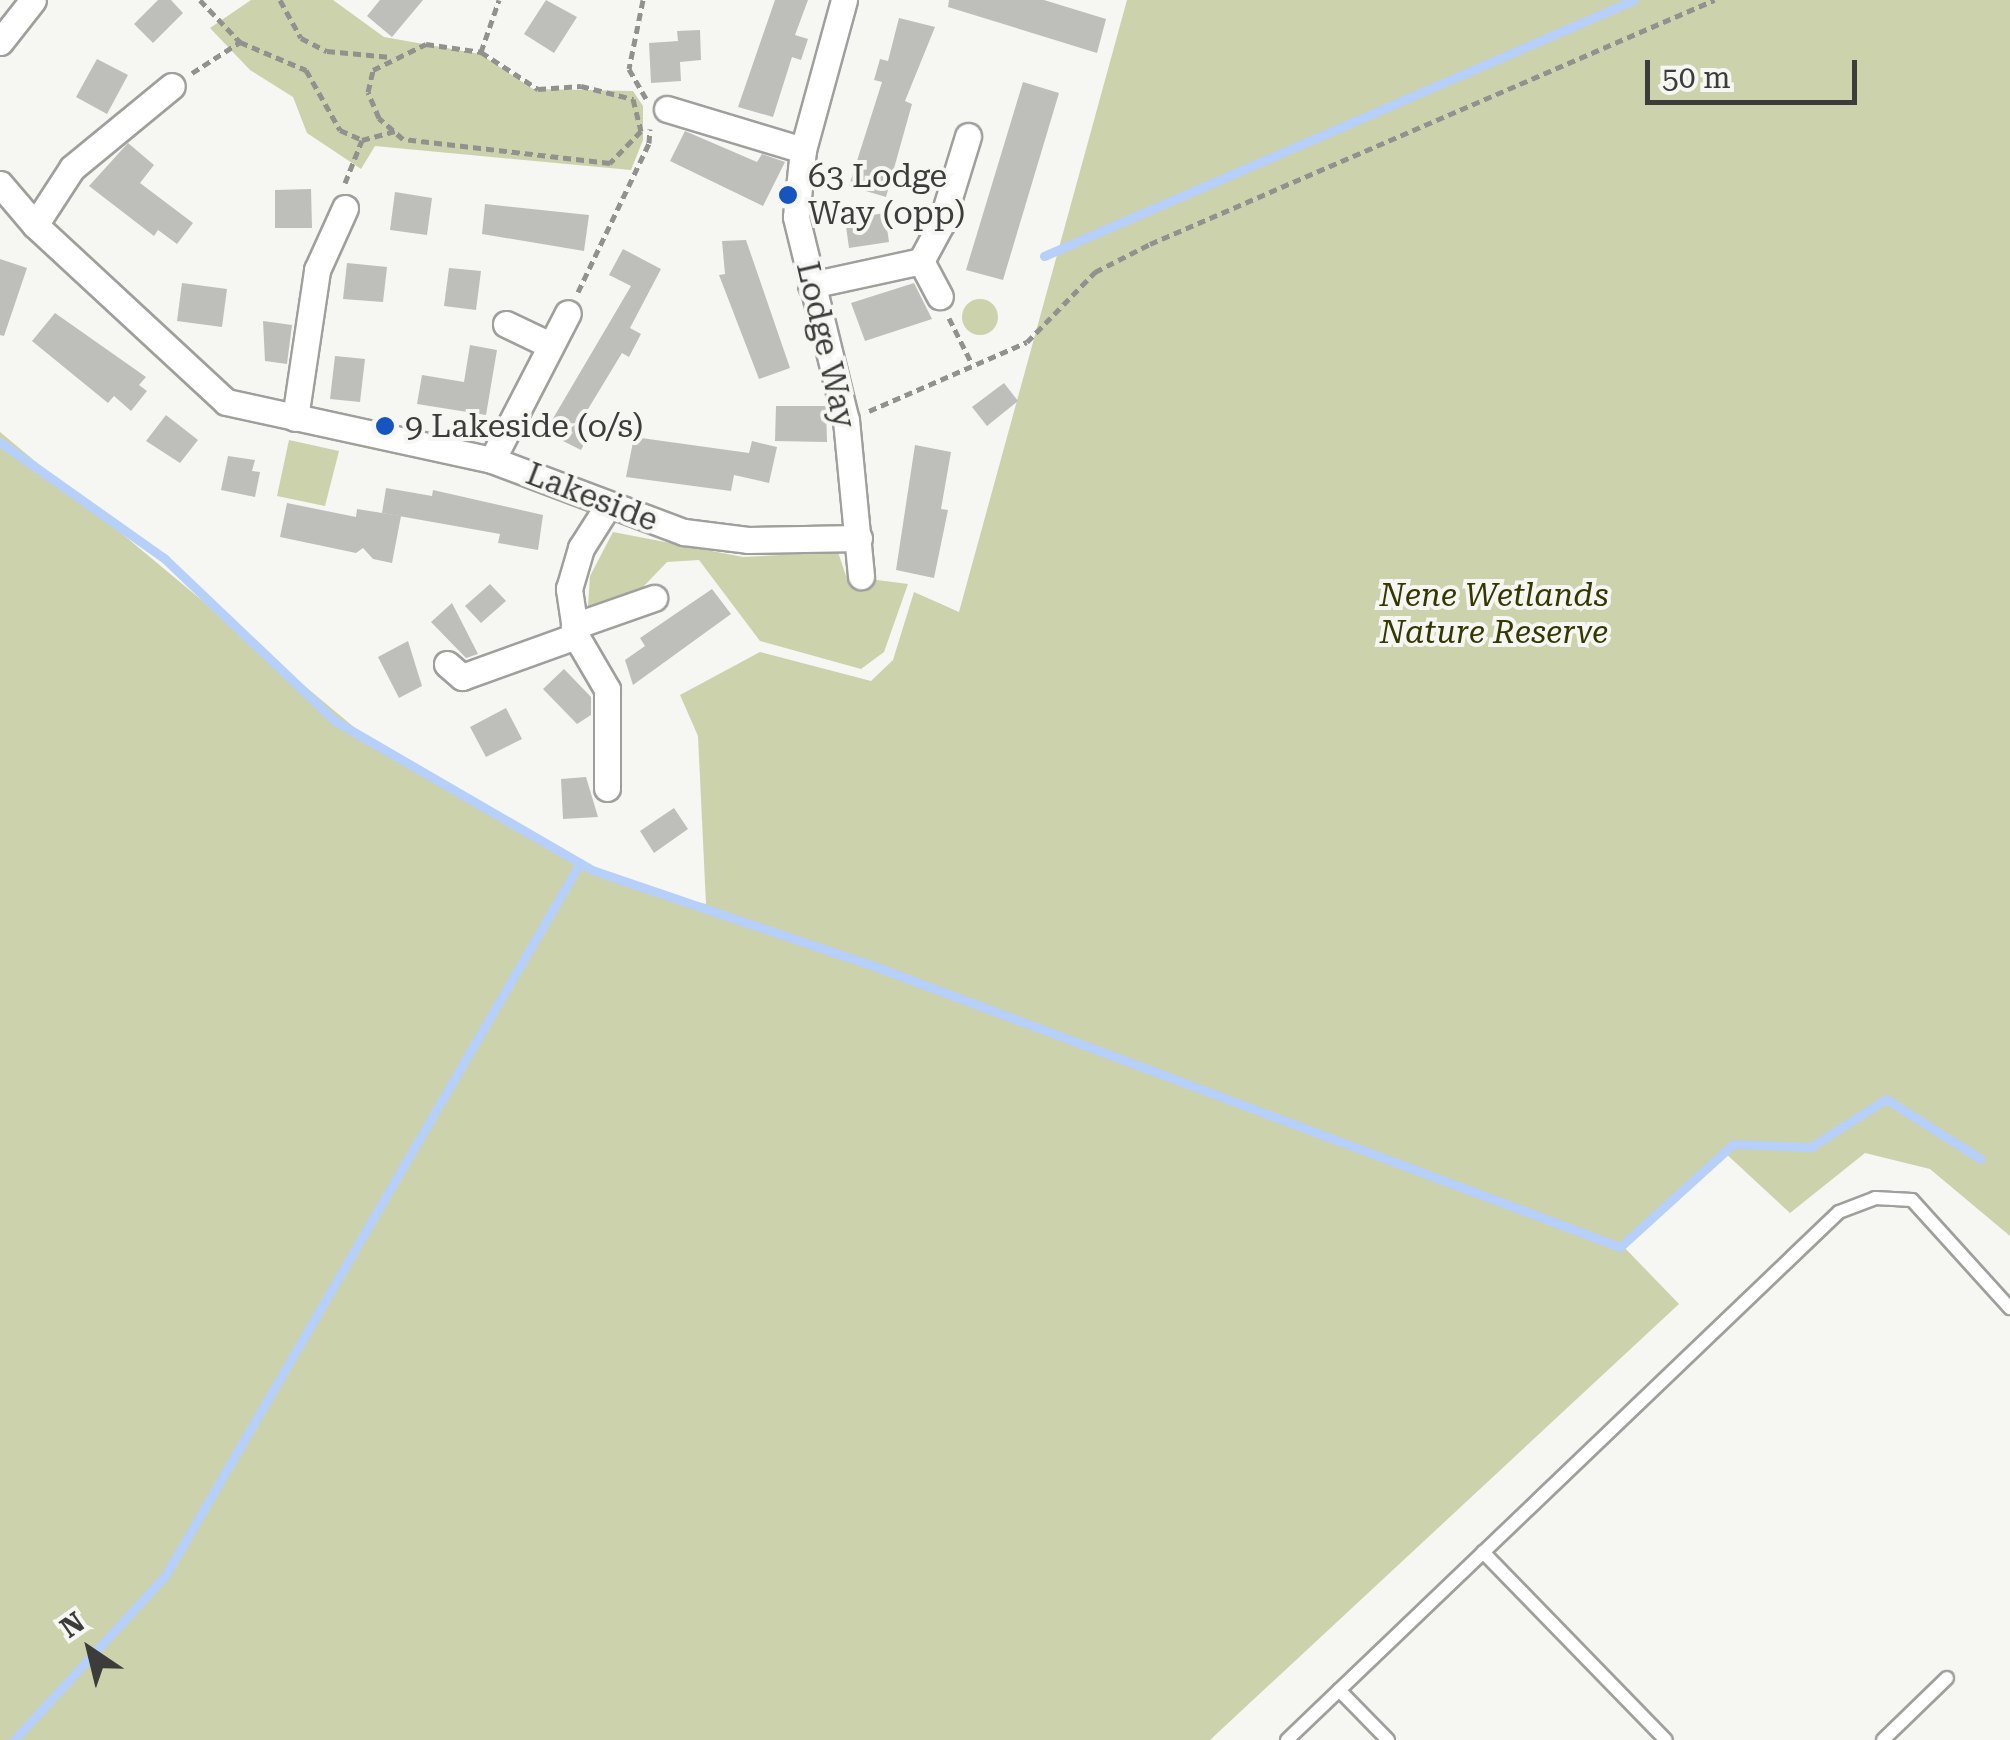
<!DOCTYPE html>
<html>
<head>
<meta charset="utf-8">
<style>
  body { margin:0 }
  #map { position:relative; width:2010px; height:1740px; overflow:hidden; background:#f6f6f2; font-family:"Roboto Serif",serif }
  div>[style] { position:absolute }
  .green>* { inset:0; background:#ccd2ac }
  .round { border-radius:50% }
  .stream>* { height:9px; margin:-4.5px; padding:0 4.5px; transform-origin:4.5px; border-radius:4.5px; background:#b7d0f9 }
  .building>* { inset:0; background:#bebfbb }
  .path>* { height:5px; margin-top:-2.5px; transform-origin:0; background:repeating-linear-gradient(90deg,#91918e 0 8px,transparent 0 13px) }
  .roads { filter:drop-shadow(2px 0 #9fa09c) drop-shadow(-2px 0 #9fa09c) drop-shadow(0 2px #9fa09c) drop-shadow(0 -2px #9fa09c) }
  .lane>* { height:12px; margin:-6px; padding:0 6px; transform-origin:6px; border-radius:6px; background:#fff }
  .street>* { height:25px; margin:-12.5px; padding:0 12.5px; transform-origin:12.5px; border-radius:12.5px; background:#fff }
  .dots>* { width:28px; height:28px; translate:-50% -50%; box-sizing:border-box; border:5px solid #f6f6f2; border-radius:50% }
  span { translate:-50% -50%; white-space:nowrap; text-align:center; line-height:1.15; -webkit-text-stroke:8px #f6f6f2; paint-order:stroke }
  .poi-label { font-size:32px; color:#3c3d3b }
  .left { translate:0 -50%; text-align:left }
  .street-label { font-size:32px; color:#3c3d3b }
  .park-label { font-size:32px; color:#343800; font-style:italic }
  .north { position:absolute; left:40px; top:1600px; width:100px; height:100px; -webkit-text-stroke:8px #f6f6f2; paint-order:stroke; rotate:325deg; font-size:28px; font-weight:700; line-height:40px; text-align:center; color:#3c3d3b }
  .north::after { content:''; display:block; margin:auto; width:35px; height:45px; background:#3c3d3b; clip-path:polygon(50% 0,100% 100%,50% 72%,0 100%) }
  .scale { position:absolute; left:1645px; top:60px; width:212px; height:45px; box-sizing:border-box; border:5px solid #3c3d3b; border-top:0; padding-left:12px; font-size:30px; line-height:35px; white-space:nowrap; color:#3c3d3b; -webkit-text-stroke:8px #f6f6f2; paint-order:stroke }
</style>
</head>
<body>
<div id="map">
  <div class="green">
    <div style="clip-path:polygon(251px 0,333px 0,384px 37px,480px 54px,533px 89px,633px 91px,643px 106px,643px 140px,631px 170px,375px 146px,361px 169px,307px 133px,293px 97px,250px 70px,210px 28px)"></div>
    <div style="clip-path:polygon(1127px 0,2010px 0,2010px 1236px,1930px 1169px,1865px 1153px,1790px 1213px,1723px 1151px,1621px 1244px,1679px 1304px,1210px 1740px,0 1740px,0 432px,367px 738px,511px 828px,646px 891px,706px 904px,698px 736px,680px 695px,760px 652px,871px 681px,893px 660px,914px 592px,959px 612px)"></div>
    <div class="round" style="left:962px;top:299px;width:36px;height:36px"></div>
    <div style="clip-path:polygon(289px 440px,339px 451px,325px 506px,277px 496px)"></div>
    <div style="clip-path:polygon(613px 532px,743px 557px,838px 552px,846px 576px,908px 584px,884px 652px,861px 669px,760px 641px,699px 560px,667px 562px,643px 587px,588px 606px,590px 576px)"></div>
  </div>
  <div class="stream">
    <div style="left:1044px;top:256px;width:643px;rotate:-23.46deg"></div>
    <div style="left:0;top:442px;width:202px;rotate:35.3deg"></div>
    <div style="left:165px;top:559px;width:235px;rotate:43.6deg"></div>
    <div style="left:335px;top:721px;width:297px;rotate:30.1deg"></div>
    <div style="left:592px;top:870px;width:298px;rotate:18.8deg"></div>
    <div style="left:874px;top:966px;width:797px;rotate:20.64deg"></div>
    <div style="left:1620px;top:1247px;width:153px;rotate:-42.3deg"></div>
    <div style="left:1733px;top:1144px;width:78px;rotate:2.2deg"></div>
    <div style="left:1811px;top:1147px;width:89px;rotate:-32.6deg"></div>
    <div style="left:1886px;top:1099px;width:112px;rotate:32.3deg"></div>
    <div style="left:14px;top:1740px;width:223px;rotate:-47.4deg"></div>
    <div style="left:165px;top:1576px;width:825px;rotate:-59.8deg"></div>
  </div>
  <div class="building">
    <div style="clip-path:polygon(158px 0,171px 0,183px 13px,153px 43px,134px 24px)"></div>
    <div style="clip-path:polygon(380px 0,423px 0,392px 37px,367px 16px)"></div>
    <div style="clip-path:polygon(546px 0,577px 17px,554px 53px,524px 34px)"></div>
    <div style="clip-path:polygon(775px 0,808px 0,795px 35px,808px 39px,801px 60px,792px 57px,773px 117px,738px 107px)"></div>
    <div style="clip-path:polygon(949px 0,1044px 0,1106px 19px,1097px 53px,948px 7px)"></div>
    <div style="clip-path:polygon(899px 18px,935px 27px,905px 101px,912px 104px,886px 197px,849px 186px,882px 82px,874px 80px,880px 59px,888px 61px)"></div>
    <div style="clip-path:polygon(700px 30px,701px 60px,680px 62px,681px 81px,651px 83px,649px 43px,678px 41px,677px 31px)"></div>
    <div style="clip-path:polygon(97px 59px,128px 75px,107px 114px,76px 97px)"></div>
    <div style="clip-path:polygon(1023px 82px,1059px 93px,1003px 280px,966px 270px)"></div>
    <div style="clip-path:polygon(685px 131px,757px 162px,762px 154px,785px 162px,763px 206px,670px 161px)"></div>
    <div style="clip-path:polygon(128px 143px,154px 165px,140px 183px,193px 223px,177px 244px,158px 230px,154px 236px,89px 186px)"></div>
    <div style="clip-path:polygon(311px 189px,312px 228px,275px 228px,275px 190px)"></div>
    <div style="clip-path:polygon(395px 192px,432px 198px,427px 235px,390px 230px)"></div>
    <div style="clip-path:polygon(485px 204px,589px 215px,584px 251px,482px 234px)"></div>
    <div style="clip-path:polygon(885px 213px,889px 242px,849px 248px,845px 219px)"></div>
    <div style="clip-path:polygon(746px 240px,790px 368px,759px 379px,719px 275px,725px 274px,722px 241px)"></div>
    <div style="clip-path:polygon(623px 249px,661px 269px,630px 328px,641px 334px,629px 357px,622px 353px,582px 419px,594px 425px,581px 450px,545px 432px,631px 286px,609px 275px)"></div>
    <div style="clip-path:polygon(0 259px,27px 268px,4px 336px,0 335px)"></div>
    <div style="clip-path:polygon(347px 263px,387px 267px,383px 302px,343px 299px)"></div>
    <div style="clip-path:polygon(449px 268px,481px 271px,476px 310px,444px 306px)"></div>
    <div style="clip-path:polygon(182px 283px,227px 289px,222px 327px,177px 321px)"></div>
    <div style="clip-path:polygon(914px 283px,932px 319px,865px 341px,851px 303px)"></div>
    <div style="clip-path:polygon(55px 313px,146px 377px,139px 385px,147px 391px,131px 411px,114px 396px,108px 403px,32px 341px)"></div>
    <div style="clip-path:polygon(263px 321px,292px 325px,287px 364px,265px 361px)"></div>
    <div style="clip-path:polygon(470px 345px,497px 350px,486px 415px,417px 404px,422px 375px,464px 382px)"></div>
    <div style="clip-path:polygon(335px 356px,365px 359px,360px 402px,330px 399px)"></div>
    <div style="clip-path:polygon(1004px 383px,1018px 401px,987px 426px,972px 407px)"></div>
    <div style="clip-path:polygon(776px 406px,826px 406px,827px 442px,775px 441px)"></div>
    <div style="clip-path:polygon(166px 415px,198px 440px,180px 463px,146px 441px)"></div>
    <div style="clip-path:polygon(634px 437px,749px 453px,752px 441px,777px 447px,769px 483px,734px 475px,731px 491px,626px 477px)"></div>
    <div style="clip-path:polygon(915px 445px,951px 452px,941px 509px,948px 510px,934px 578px,896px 570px)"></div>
    <div style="clip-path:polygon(228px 456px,255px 460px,252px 471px,260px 472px,255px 497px,221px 490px)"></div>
    <div style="clip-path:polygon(386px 488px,432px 496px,433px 490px,543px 515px,538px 550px,498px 543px,500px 534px,382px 513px)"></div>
    <div style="clip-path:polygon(287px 503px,356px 517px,357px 509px,401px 516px,392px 563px,373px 559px,363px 548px,356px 553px,280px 537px)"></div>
    <div style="clip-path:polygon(490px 584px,506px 601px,481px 623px,465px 606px)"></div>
    <div style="clip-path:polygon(712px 589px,731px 614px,633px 685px,625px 660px,645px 646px,640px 638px)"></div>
    <div style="clip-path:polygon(452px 603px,478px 654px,466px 658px,431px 622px)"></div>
    <div style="clip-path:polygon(408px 641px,422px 686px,399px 698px,378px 657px)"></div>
    <div style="clip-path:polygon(564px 669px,591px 697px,591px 715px,577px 724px,543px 689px)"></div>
    <div style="clip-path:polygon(506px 708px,522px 739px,486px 757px,470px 727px)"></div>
    <div style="clip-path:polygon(586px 777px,598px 817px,563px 819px,561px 779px)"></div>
    <div style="clip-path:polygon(674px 808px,688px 829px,654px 853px,640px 831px)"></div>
  </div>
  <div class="path">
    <div style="left:200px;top:0;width:58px;rotate:46.4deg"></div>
    <div style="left:240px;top:42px;width:72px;rotate:23deg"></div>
    <div style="left:306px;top:70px;width:69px;rotate:60.5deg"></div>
    <div style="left:340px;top:130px;width:24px;rotate:24deg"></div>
    <div style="left:362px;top:140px;width:34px;rotate:-15deg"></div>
    <div style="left:280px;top:0;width:43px;rotate:61.1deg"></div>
    <div style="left:301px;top:38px;width:29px;rotate:27deg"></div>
    <div style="left:327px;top:51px;width:64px;rotate:5.4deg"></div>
    <div style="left:643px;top:0;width:70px;rotate:101.5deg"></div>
    <div style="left:629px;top:69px;width:34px;rotate:60deg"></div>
    <div style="left:426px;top:44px;width:56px;rotate:8.3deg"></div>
    <div style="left:481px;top:52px;width:68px;rotate:33deg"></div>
    <div style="left:538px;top:89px;width:43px;rotate:-4deg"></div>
    <div style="left:581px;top:86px;width:54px;rotate:14deg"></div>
    <div style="left:633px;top:99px;width:33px;rotate:76deg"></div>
    <div style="left:641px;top:131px;width:45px;rotate:134.1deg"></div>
    <div style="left:610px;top:163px;width:208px;rotate:-173.4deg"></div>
    <div style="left:403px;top:139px;width:32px;rotate:-139deg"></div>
    <div style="left:379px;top:118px;width:28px;rotate:-113deg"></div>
    <div style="left:368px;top:92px;width:23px;rotate:-77deg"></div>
    <div style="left:373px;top:70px;width:59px;rotate:-26.1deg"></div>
    <div style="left:481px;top:52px;width:55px;rotate:-70.9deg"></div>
    <div style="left:192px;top:73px;width:57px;rotate:-32.9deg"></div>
    <div style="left:345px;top:183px;width:46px;rotate:-68.4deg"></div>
    <div style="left:578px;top:292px;width:165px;rotate:-64.5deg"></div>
    <div style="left:649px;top:143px;width:14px;rotate:-86deg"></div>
    <div style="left:949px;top:318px;width:51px;rotate:63.4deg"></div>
    <div style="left:869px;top:411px;width:172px;rotate:-23.6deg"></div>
    <div style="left:1027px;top:342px;width:98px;rotate:-45.8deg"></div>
    <div style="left:1095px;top:272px;width:62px;rotate:-27deg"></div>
    <div style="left:1150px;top:244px;width:615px;rotate:-23.39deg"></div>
  </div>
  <div class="roads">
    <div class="lane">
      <div style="left:1483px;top:1552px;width:262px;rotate:45.8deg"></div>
      <div style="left:1339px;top:1690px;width:70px;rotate:45.6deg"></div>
      <div style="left:1287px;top:1740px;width:764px;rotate:-43.73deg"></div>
      <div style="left:1839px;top:1212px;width:39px;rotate:-21deg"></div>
      <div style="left:1875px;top:1198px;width:37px;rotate:3deg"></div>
      <div style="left:1912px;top:1200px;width:146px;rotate:47.8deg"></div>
      <div style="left:1883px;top:1740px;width:89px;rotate:-44.1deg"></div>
    </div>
    <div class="street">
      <div style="left:844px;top:0;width:156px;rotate:105.3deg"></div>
      <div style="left:803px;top:150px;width:67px;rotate:96deg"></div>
      <div style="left:796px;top:217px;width:209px;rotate:76.2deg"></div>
      <div style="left:846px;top:420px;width:157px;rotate:84.5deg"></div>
      <div style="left:0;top:42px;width:53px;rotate:-51.8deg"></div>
      <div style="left:667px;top:109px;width:142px;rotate:16.8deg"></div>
      <div style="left:0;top:184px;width:54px;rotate:49.5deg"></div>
      <div style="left:35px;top:225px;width:260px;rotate:42.8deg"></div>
      <div style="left:226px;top:402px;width:272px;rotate:12.3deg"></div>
      <div style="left:492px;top:460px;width:205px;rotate:20.6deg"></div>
      <div style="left:684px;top:532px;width:64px;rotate:7.1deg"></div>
      <div style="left:748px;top:540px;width:111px;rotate:-1deg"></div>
      <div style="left:35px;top:225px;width:68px;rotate:-57deg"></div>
      <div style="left:72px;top:168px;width:129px;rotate:-39.4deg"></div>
      <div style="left:921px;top:261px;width:40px;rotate:62deg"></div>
      <div style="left:811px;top:285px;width:113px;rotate:-12.3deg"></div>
      <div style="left:921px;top:261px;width:42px;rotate:-61.6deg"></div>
      <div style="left:941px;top:224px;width:92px;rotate:-72.9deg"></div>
      <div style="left:506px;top:324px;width:49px;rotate:25.5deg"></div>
      <div style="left:295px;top:418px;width:150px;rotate:-81.5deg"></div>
      <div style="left:317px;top:270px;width:68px;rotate:-65.7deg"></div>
      <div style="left:492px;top:460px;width:165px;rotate:-62.7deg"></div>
      <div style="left:574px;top:626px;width:85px;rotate:-19.3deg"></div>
      <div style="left:447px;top:664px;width:20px;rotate:41deg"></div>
      <div style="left:462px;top:677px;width:121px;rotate:-19.8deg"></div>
      <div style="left:607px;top:788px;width:99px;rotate:-90deg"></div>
      <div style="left:607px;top:689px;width:61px;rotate:-120.3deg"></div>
      <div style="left:576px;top:636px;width:48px;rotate:-98.5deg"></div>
      <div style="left:569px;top:589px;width:43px;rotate:-73.7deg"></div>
      <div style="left:581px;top:548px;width:49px;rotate:-57.6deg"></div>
    </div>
  </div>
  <div class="dots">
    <div style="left:788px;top:195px;background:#1655c0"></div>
    <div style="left:385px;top:426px;background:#1655c0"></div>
  </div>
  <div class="poi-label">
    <span class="left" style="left:808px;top:195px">63 Lodge<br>Way (opp)</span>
    <span class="left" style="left:405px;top:426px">9 Lakeside (o/s)</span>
  </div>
  <div class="street-label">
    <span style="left:826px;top:345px;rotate:77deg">Lodge Way</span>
    <span style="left:592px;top:497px;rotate:21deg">Lakeside</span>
  </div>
  <div class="park-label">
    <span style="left:1494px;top:614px">Nene Wetlands<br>Nature Reserve</span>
  </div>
  <div class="north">N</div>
  <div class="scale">50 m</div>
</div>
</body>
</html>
